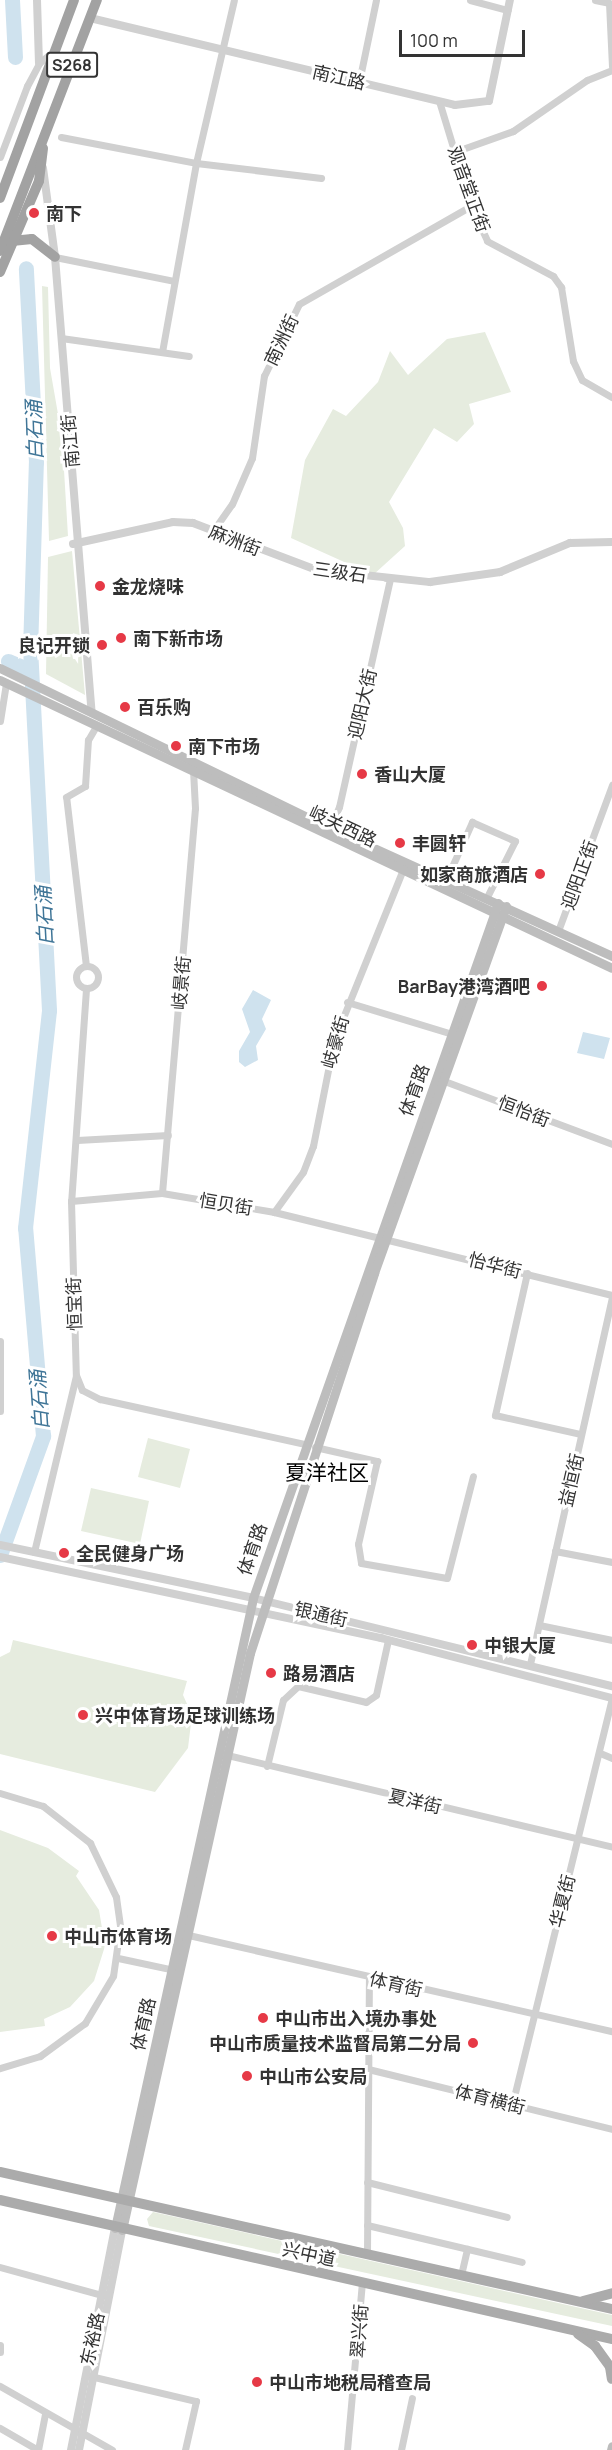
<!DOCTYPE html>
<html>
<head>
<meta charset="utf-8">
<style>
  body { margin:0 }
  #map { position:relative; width:612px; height:2450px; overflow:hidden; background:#fff; font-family:Manrope,"Noto Sans SC",sans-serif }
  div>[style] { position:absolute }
  .green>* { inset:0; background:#e6ecdf }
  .water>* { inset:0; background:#cfe2ee }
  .river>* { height:15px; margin:-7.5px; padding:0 7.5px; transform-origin:7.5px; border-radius:7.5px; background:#cfe2ee }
  .minor>* { height:7px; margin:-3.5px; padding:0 3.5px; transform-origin:3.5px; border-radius:3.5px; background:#d0d0d0 }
  .minor>.ring { margin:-3.5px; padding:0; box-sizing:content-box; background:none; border:7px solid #d0d0d0; border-radius:50% }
  .tertiary>* { height:8px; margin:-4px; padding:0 4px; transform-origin:4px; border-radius:4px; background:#d0d0d0 }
  .secondary>* { height:9px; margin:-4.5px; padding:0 4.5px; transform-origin:4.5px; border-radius:4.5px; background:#bdbdbd }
  .primary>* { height:10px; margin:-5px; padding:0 5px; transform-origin:5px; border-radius:5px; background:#ababab }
  .trunk>* { height:10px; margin:-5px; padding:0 5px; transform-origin:5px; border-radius:5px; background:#a2a2a2 }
  .dots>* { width:16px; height:16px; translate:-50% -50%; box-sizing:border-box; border:3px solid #fff; border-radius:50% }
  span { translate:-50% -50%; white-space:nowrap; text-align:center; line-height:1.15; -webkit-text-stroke:6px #fff; paint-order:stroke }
  .shield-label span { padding:2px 4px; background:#fff; border:2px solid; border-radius:4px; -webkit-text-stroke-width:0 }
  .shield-label { font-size:16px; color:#333; font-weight:700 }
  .street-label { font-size:18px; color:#333 }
  .poi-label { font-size:18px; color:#333; font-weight:700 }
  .left { translate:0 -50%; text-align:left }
  .right { translate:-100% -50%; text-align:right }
  .water-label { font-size:20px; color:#3f7597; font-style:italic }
  .quarter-label { font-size:21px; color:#000 }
  .scale { position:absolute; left:399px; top:30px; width:126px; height:27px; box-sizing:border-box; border:3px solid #333; border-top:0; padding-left:8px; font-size:18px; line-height:21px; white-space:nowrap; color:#333; -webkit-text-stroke:4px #fff; paint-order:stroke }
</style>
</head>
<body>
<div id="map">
  <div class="green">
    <div style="clip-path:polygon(42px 286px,48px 287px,50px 368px,62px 437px,68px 536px,49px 541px)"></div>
    <div style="clip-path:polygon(485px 332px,511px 392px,469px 404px,474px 424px,457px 442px,434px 428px,389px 502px,403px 528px,405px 546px,373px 575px,291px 538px,305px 460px,333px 409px,346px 416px,378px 382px,390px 351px,408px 375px,447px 339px)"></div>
    <div style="clip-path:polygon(72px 551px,85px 695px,46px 674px,48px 557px)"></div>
    <div style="clip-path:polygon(148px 1438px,190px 1449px,180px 1488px,138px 1477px)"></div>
    <div style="clip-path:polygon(91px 1488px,149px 1501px,140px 1544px,81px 1531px)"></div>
    <div style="clip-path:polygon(13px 1640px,187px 1681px,183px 1695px,192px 1715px,188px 1748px,155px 1792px,0 1754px,0 1657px,10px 1652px)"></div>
    <div style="clip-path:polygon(0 1830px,48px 1848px,79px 1871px,76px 1876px,99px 1910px,105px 1946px,94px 1981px,70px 2007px,44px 2019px,45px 2026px,0 2032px)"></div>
    <div style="clip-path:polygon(153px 2212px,603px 2313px,612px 2315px,612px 2326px,149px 2226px,147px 2219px)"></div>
  </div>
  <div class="water">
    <div style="clip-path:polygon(253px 990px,271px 1000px,262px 1019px,266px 1029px,256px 1046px,258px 1060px,245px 1067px,239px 1062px,239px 1051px,250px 1032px,242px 1009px)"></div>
    <div style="clip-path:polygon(583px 1032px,610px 1038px,604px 1059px,577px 1053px)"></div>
  </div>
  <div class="river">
    <div style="left:12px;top:0;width:57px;rotate:87deg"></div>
    <div style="left:8px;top:661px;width:25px;rotate:23deg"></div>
    <div style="left:0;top:1555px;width:127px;rotate:-70.1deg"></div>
    <div style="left:43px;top:1436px;width:209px;rotate:-94.9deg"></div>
    <div style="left:25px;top:1228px;width:219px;rotate:-83.7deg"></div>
    <div style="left:49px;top:1010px;width:361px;rotate:-93deg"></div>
    <div style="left:30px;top:650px;width:188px;rotate:-88.2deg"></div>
    <div style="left:36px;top:462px;width:194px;rotate:-93deg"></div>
  </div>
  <div class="minor">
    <div style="left:470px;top:0;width:39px;rotate:15deg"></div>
    <div style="left:595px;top:0;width:14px;rotate:12deg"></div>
    <div style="left:609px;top:3px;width:63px;rotate:87.3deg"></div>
    <div style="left:359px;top:82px;width:84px;rotate:-78.3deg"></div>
    <div style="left:439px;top:101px;width:110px;rotate:73.1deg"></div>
    <div style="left:471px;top:206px;width:38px;rotate:65deg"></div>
    <div style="left:487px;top:241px;width:75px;rotate:27.9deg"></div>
    <div style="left:553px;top:276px;width:14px;rotate:54deg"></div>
    <div style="left:561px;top:287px;width:75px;rotate:80.8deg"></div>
    <div style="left:573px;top:361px;width:21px;rotate:65deg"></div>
    <div style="left:582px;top:380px;width:34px;rotate:30deg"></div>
    <div style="left:61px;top:137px;width:137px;rotate:10.9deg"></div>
    <div style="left:196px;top:163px;width:126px;rotate:6.8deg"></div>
    <div style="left:454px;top:152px;width:63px;rotate:-19.6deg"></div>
    <div style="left:513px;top:131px;width:90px;rotate:-34.6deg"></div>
    <div style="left:587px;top:80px;width:27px;rotate:-22deg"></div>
    <div style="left:0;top:157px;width:76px;rotate:-69.2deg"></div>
    <div style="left:27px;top:86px;width:26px;rotate:-62deg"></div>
    <div style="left:39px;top:63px;width:19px;rotate:-39deg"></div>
    <div style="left:55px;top:257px;width:121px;rotate:11.4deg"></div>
    <div style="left:61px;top:338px;width:129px;rotate:8deg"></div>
    <div style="left:162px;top:352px;width:192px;rotate:-79.8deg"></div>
    <div style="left:196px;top:163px;width:167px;rotate:-76.9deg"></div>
    <div style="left:215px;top:528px;width:29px;rotate:-55deg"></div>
    <div style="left:232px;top:504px;width:50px;rotate:-66.5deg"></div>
    <div style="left:252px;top:458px;width:83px;rotate:-81.7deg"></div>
    <div style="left:264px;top:376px;width:80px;rotate:-64.1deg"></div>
    <div style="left:299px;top:304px;width:198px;rotate:-29.7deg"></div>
    <div style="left:0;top:721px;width:39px;rotate:-81deg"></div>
    <div style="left:330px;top:828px;width:23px;rotate:-67deg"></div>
    <div style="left:339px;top:807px;width:235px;rotate:-77.4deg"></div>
    <div style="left:390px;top:578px;width:4px;rotate:180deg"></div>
    <div style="left:446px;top:880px;width:64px;rotate:-65.9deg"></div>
    <div style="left:472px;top:822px;width:47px;rotate:23.8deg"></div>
    <div style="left:515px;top:841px;width:63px;rotate:116.6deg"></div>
    <div style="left:558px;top:931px;width:156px;rotate:-69.7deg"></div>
    <div class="ring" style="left:76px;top:966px;width:15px;height:15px"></div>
    <div style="left:86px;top:966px;width:170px;rotate:-96.7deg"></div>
    <div style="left:66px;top:797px;width:22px;rotate:-30deg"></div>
    <div style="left:85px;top:786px;width:46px;rotate:-86.3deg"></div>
    <div style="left:88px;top:740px;width:14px;rotate:-60deg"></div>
    <div style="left:86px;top:989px;width:213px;rotate:94deg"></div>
    <div style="left:71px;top:1201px;width:174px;rotate:88.4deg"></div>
    <div style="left:76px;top:1375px;width:16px;rotate:68deg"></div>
    <div style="left:82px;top:1390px;width:20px;rotate:27deg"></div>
    <div style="left:100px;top:1399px;width:209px;rotate:12.4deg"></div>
    <div style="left:347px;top:1002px;width:110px;rotate:16.9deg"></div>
    <div style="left:439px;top:1079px;width:185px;rotate:20.6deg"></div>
    <div style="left:77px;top:1140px;width:91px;rotate:-3.1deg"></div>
    <div style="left:162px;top:1193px;width:386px;rotate:-85.1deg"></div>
    <div style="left:195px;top:808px;width:35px;rotate:-93deg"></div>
    <div style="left:71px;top:1201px;width:91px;rotate:-5deg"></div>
    <div style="left:162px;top:1193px;width:114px;rotate:9.6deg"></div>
    <div style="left:274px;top:1212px;width:348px;rotate:13.8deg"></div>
    <div style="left:274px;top:1212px;width:49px;rotate:-54.1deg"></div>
    <div style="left:303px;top:1172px;width:28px;rotate:-69deg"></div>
    <div style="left:313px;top:1146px;width:108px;rotate:-78.8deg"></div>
    <div style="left:334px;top:1040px;width:181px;rotate:-68deg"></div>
    <div style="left:527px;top:1273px;width:146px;rotate:102.7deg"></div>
    <div style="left:495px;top:1415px;width:88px;rotate:12.5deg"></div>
    <div style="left:0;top:1341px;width:70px;rotate:90deg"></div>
    <div style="left:315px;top:1447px;width:64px;rotate:12.7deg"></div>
    <div style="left:377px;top:1461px;width:85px;rotate:102.9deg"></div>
    <div style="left:358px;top:1544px;width:19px;rotate:81deg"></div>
    <div style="left:361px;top:1563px;width:87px;rotate:9.9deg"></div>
    <div style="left:447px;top:1578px;width:105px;rotate:-75.7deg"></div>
    <div style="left:555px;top:1551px;width:58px;rotate:10.9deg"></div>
    <div style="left:34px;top:1552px;width:181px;rotate:-76.6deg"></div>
    <div style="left:539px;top:1625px;width:75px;rotate:11.6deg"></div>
    <div style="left:530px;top:1664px;width:377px;rotate:-77.4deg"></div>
    <div style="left:600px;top:1753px;width:13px;rotate:23deg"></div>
    <div style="left:223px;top:1754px;width:400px;rotate:13.4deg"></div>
    <div style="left:267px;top:1766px;width:68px;rotate:-76.4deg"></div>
    <div style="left:283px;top:1700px;width:21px;rotate:-43deg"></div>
    <div style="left:298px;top:1686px;width:70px;rotate:13.2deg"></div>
    <div style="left:366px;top:1702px;width:12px;rotate:-35deg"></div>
    <div style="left:376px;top:1695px;width:56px;rotate:-77.7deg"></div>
    <div style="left:0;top:1793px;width:45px;rotate:16.8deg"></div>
    <div style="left:43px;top:1806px;width:60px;rotate:38.2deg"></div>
    <div style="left:90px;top:1843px;width:60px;rotate:64.3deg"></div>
    <div style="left:116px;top:1897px;width:30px;rotate:82deg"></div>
    <div style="left:120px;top:1927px;width:49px;rotate:98.1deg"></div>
    <div style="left:113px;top:1976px;width:55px;rotate:120.8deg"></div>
    <div style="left:85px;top:2023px;width:56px;rotate:143.7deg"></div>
    <div style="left:40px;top:2056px;width:42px;rotate:163.3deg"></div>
    <div style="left:184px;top:1934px;width:439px;rotate:12.8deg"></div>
    <div style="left:118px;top:1958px;width:57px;rotate:12.1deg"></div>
    <div style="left:368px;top:2069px;width:251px;rotate:13.8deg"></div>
    <div style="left:512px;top:2105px;width:419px;rotate:-76.2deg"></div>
    <div style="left:367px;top:2182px;width:144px;rotate:14deg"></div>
    <div style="left:367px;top:2225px;width:159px;rotate:13.4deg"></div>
    <div style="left:367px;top:2254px;width:276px;rotate:-89.6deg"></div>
    <div style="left:0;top:2267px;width:106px;rotate:15.4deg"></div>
    <div style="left:461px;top:2275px;width:27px;rotate:-77deg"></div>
    <div style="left:0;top:2345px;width:7px;rotate:90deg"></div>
    <div style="left:90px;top:2376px;width:109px;rotate:13.3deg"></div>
    <div style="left:196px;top:2401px;width:50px;rotate:102.7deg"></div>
    <div style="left:0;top:2386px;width:129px;rotate:29.7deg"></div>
    <div style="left:0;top:2428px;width:44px;rotate:30.1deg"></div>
    <div style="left:38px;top:2450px;width:38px;rotate:-79deg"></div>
    <div style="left:347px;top:2450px;width:168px;rotate:-84.9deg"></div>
    <div style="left:401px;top:2450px;width:53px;rotate:-78.1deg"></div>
  </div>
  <div class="tertiary">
    <div style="left:37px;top:0;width:63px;rotate:88.2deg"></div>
    <div style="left:90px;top:18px;width:375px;rotate:13.4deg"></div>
    <div style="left:455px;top:105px;width:34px;rotate:-7deg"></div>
    <div style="left:489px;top:101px;width:103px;rotate:-78.3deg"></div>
    <div style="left:43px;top:168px;width:90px;rotate:82.3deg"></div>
    <div style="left:55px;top:257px;width:457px;rotate:85.4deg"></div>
    <div style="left:73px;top:544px;width:102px;rotate:-12.4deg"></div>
    <div style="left:173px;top:522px;width:20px;rotate:3deg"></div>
    <div style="left:193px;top:523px;width:133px;rotate:20.8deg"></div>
    <div style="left:317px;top:570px;width:114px;rotate:6.1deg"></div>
    <div style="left:430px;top:582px;width:71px;rotate:-8.1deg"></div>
    <div style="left:500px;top:572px;width:76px;rotate:-22.5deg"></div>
    <div style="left:570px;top:543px;width:42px;rotate:-1.4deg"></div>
    <div style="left:0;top:1545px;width:258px;rotate:11.8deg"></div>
    <div style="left:253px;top:1598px;width:370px;rotate:13.8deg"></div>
    <div style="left:0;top:1557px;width:390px;rotate:12deg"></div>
    <div style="left:381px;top:1638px;width:239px;rotate:14.6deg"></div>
    <div style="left:71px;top:2450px;width:226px;rotate:-78.8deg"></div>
    <div style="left:79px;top:2450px;width:224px;rotate:-78.9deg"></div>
  </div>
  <div class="secondary">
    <div style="left:0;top:668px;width:367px;rotate:25.9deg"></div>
    <div style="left:330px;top:828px;width:310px;rotate:24.4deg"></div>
    <div style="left:0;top:680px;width:676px;rotate:25.2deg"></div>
    <div style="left:115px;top:2228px;width:645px;rotate:-77.64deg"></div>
    <div style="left:253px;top:1598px;width:737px;rotate:-70.58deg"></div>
    <div style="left:122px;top:2230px;width:591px;rotate:-77.49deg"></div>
    <div style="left:250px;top:1653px;width:400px;rotate:-71.9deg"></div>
    <div style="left:374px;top:1273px;width:390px;rotate:-70.2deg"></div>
    <div style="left:611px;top:2450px;width:4px;rotate:-76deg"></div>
  </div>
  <div class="primary">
    <div style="left:0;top:2172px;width:627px;rotate:12.62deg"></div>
    <div style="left:0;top:2200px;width:628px;rotate:12.8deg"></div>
    <div style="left:583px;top:2301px;width:30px;rotate:-15deg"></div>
    <div style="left:578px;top:2334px;width:21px;rotate:35deg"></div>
    <div style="left:595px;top:2346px;width:26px;rotate:54deg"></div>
    <div style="left:610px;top:2367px;width:12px;rotate:81deg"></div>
  </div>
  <div class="trunk">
    <div style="left:0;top:198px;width:211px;rotate:-69.5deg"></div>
    <div style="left:12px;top:241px;width:20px;rotate:-6deg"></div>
    <div style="left:32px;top:239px;width:29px;rotate:38deg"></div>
    <div style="left:0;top:251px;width:269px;rotate:-68.9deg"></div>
    <div style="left:0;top:272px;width:99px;rotate:-66.8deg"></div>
    <div style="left:39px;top:181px;width:33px;rotate:-83deg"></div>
  </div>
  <div class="dots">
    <div style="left:34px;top:213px;background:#e63946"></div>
    <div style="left:100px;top:586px;background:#e63946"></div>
    <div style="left:121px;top:638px;background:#e63946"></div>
    <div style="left:102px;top:645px;background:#e63946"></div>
    <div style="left:125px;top:707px;background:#e63946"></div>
    <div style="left:176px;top:746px;background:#e63946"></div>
    <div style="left:362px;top:774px;background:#e63946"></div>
    <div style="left:400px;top:843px;background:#e63946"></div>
    <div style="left:540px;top:874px;background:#e63946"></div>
    <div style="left:542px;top:986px;background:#e63946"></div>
    <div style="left:64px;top:1553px;background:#e63946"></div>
    <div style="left:472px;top:1645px;background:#e63946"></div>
    <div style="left:271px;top:1673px;background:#e63946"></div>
    <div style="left:83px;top:1715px;background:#e63946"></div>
    <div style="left:52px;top:1936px;background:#e63946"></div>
    <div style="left:263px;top:2018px;background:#e63946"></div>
    <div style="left:473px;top:2043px;background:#e63946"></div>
    <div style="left:247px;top:2076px;background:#e63946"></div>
    <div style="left:257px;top:2382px;background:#e63946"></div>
  </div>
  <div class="shield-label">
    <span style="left:72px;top:65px">S268</span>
  </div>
  <div class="street-label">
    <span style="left:339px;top:77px;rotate:13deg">南江路</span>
    <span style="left:469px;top:189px;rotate:70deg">观音堂正街</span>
    <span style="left:281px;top:340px;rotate:-64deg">南洲街</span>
    <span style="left:70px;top:441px;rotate:-95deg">南江街</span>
    <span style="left:235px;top:540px;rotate:21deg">麻洲街</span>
    <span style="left:340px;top:572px;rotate:8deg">三级石</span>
    <span style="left:362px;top:704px;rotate:-77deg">迎阳大街</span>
    <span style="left:343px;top:826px;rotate:25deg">岐关西路</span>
    <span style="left:579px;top:875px;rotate:-70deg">迎阳正街</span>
    <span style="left:181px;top:983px;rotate:-85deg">岐景街</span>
    <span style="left:335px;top:1042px;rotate:-74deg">岐豪街</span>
    <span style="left:414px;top:1090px;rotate:-70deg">体育路</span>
    <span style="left:524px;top:1111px;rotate:21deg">恒怡街</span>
    <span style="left:226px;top:1204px;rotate:9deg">恒贝街</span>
    <span style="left:495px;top:1265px;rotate:14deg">怡华街</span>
    <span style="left:74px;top:1304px;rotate:-92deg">恒宝街</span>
    <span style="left:571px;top:1480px;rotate:-77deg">益恒街</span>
    <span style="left:252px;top:1549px;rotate:-71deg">体育路</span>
    <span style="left:321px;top:1614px;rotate:13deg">银通街</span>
    <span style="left:415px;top:1801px;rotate:13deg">夏洋街</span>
    <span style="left:562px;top:1901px;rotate:-76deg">华夏街</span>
    <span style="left:396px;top:1984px;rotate:13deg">体育街</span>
    <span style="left:143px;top:2024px;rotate:-77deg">体育路</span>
    <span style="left:490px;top:2099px;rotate:14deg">体育横街</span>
    <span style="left:309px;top:2254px;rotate:12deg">兴中道</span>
    <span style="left:359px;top:2331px;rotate:-86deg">翠兴街</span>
    <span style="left:92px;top:2339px;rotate:-78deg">东裕路</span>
  </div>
  <div class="poi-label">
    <span class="left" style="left:46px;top:213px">南下</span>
    <span class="left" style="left:112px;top:586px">金龙烧味</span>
    <span class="left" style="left:133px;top:638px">南下新市场</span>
    <span class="right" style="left:90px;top:645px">良记开锁</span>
    <span class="left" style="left:137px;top:707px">百乐购</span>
    <span class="left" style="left:188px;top:746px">南下市场</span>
    <span class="left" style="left:374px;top:774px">香山大厦</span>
    <span class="left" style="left:412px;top:843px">丰圆轩</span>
    <span class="right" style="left:528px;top:874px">如家商旅酒店</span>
    <span class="right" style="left:530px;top:986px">BarBay港湾酒吧</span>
    <span class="left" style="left:76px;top:1553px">全民健身广场</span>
    <span class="left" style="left:484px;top:1645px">中银大厦</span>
    <span class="left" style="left:283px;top:1673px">路易酒店</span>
    <span class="left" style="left:95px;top:1715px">兴中体育场足球训练场</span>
    <span class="left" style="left:64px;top:1936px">中山市体育场</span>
    <span class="left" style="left:275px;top:2018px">中山市出入境办事处</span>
    <span class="right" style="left:461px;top:2043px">中山市质量技术监督局第二分局</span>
    <span class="left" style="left:259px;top:2076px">中山市公安局</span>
    <span class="left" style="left:269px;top:2382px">中山市地税局稽查局</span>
  </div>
  <div class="water-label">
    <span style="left:34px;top:430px;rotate:-92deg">白石涌</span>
    <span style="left:44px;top:916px;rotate:-93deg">白石涌</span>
    <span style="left:39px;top:1400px;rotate:-94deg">白石涌</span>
  </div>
  <div class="quarter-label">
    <span style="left:327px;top:1472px">夏洋社区</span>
  </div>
  <div class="scale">100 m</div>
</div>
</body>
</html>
